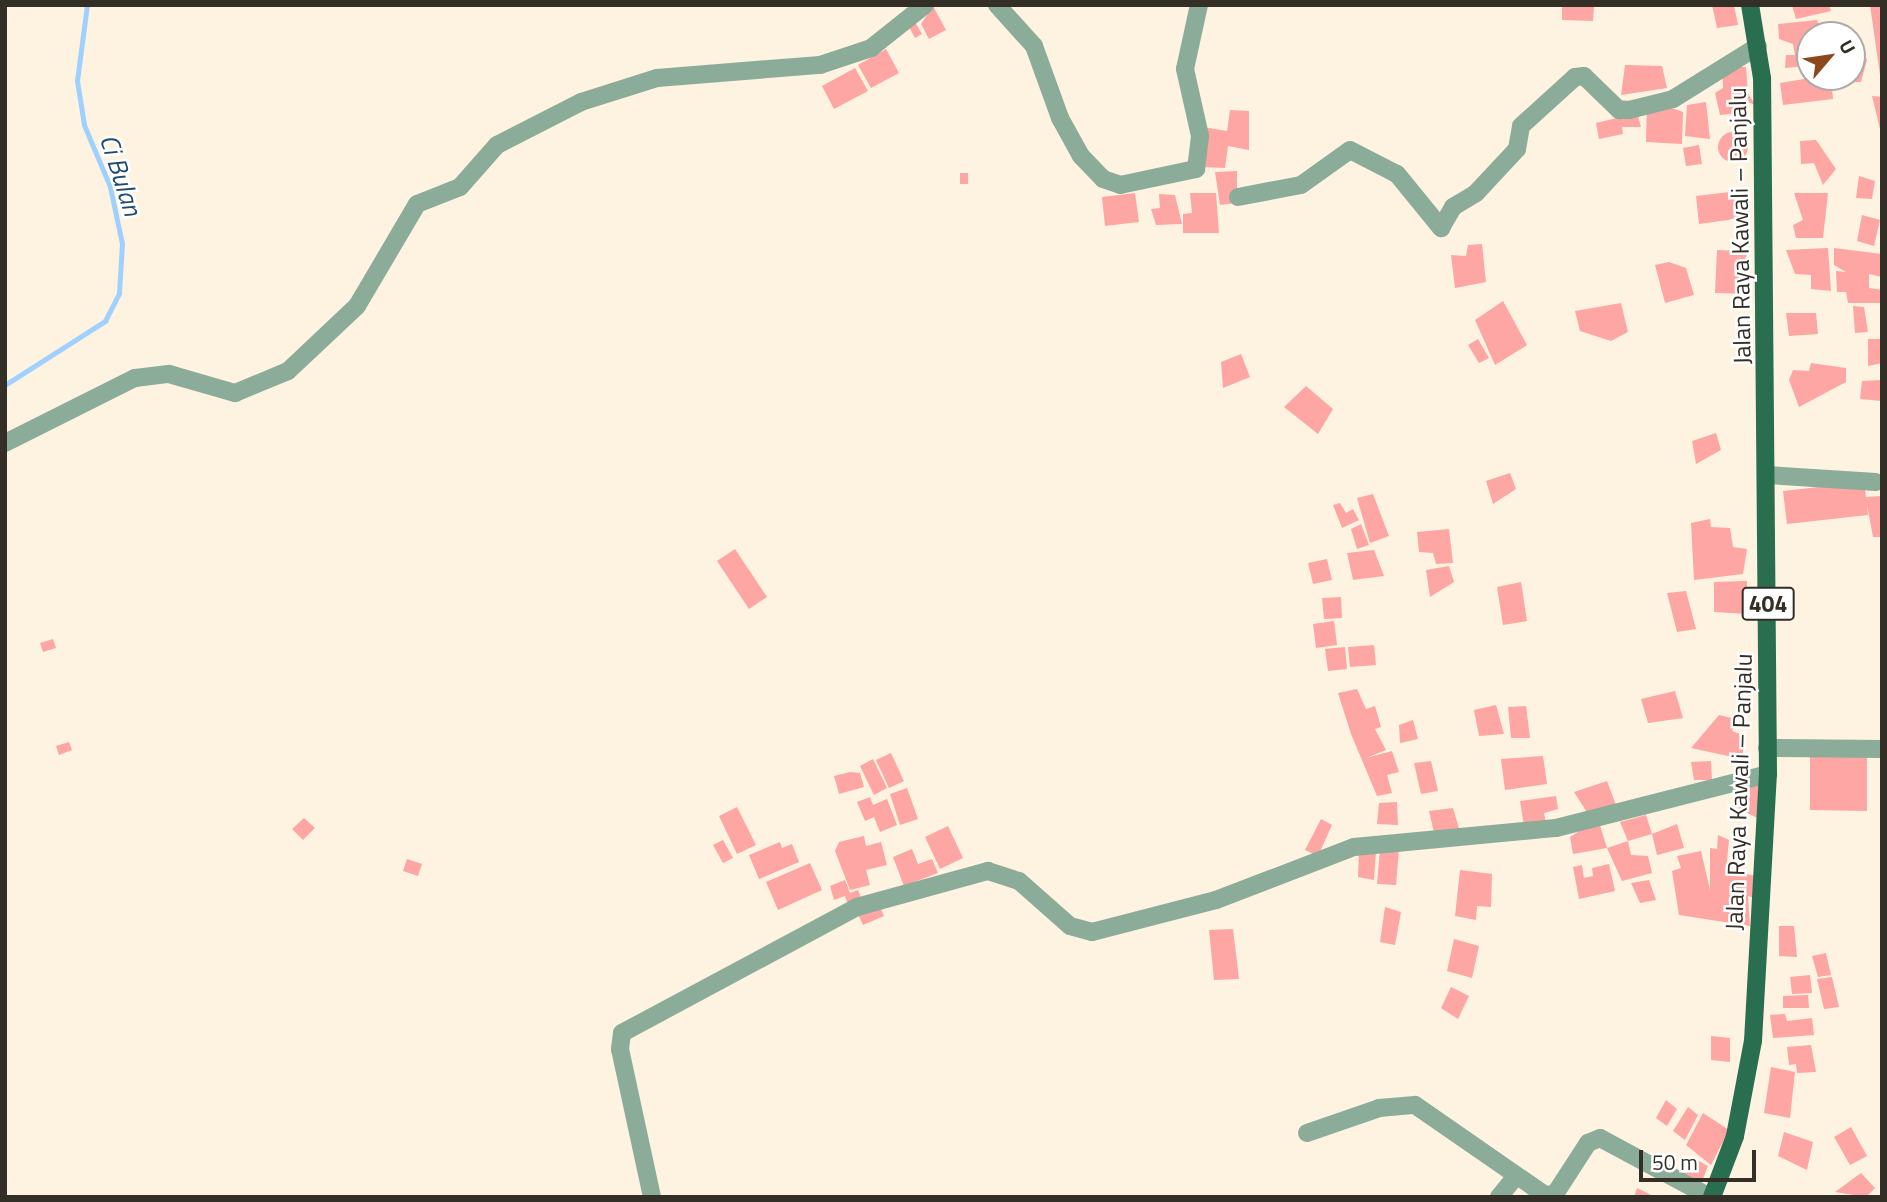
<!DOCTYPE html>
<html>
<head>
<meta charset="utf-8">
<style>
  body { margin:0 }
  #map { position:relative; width:1887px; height:1202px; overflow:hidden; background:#fef2e1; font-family:"Titillium Web",sans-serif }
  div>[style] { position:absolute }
  .stream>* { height:4.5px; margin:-2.25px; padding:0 2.25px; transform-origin:2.25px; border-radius:2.25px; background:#9fd1ff }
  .building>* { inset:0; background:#fda6a3 }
  .round { border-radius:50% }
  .minor>* { height:18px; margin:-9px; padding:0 9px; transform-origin:9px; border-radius:9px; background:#8aac99 }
  .major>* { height:18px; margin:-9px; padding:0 9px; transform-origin:9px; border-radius:9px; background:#296f4f }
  span { translate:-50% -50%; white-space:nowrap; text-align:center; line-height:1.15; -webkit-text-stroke:5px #fff; paint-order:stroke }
  .shield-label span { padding:2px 5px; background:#fff; border:2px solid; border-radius:5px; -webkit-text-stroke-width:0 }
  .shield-label { font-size:23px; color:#332e26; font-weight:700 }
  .street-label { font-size:24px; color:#332e26 }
  .water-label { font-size:26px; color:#1e4a70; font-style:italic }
  .frame { position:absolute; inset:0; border:7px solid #332e26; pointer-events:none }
  .north { position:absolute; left:1796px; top:21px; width:70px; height:70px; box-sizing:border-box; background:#fff; border:2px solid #adaba8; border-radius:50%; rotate:61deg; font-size:19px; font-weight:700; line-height:28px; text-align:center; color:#332e26 }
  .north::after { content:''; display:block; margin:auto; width:24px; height:32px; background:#8c481c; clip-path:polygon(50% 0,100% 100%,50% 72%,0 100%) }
  .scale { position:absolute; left:1639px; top:1150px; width:117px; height:32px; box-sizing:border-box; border:4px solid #332e26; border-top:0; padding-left:9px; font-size:21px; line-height:24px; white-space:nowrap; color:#332e26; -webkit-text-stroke:5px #fff; paint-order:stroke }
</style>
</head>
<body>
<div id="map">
  <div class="stream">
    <div style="left:5px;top:385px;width:119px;rotate:-32.6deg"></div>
    <div style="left:105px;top:321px;width:31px;rotate:-63deg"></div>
    <div style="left:119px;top:293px;width:49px;rotate:-86.5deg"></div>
    <div style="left:122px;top:244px;width:58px;rotate:-101.9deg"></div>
    <div style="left:110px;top:187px;width:67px;rotate:-112.8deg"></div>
    <div style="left:84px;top:125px;width:45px;rotate:-99deg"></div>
    <div style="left:77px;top:81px;width:77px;rotate:-82.5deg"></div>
  </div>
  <div class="building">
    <div style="clip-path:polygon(1562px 5px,1594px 7px,1593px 21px,1562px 20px)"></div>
    <div style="clip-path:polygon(1712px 5px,1734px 5px,1738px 25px,1717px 28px)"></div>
    <div style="clip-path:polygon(1792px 5px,1829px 5px,1831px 11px,1796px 19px)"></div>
    <div style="clip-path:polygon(1870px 5px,1882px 5px,1882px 75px,1880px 75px)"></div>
    <div style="clip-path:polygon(933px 6px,946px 30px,929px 39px,921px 24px)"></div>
    <div style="clip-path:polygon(1817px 20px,1824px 35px,1810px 35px,1810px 77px,1831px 77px,1833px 99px,1783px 105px,1780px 83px,1804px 79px,1806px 66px,1785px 68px,1786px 55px,1795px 55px,1793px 44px,1779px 39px,1778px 24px)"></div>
    <div style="clip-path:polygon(915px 22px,922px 34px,915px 38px,908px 25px)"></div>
    <div style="clip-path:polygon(1848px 25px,1867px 60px,1861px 82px,1843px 82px,1852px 77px,1852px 35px,1836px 35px,1835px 26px)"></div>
    <div style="clip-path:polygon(886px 49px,899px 73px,871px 88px,858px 65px)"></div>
    <div style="clip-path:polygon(1625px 65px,1662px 66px,1667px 88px,1621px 95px)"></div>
    <div style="clip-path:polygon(1722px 67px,1746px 67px,1748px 93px,1755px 105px,1746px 101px,1740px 113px,1720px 115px,1715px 93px,1723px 88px)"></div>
    <div style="clip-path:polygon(855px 68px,868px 91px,834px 109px,822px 86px)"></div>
    <div style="clip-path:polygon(1872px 96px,1882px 97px,1882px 133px,1881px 133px)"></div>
    <div style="clip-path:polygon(1647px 99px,1683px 112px,1682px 144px,1646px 142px)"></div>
    <div style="clip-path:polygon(1617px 100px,1634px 101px,1641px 127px,1622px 127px,1623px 134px,1599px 139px,1596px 123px,1617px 118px)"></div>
    <div style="clip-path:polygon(1706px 102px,1710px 139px,1685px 136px,1687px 105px)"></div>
    <div style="clip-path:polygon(1230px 110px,1249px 111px,1249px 150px,1228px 146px,1225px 168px,1201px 167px,1203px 127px,1227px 131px)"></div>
    <div class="round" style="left:1718px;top:132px;width:30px;height:30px"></div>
    <div style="clip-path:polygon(1816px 140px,1836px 169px,1823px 185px,1814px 163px,1801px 164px,1800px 141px)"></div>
    <div style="clip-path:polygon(1699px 145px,1702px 164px,1686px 166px,1683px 148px)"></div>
    <div style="clip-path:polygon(1237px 171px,1237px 203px,1220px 205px,1215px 172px)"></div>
    <div style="clip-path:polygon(960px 173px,968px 173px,968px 184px,960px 184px)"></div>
    <div style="clip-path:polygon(1859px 176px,1875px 181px,1872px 199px,1856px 198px)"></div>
    <div style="clip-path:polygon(1747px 190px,1750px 217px,1699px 224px,1696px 196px)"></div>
    <div style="clip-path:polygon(1135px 193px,1139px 222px,1105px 226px,1102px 197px)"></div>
    <div style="clip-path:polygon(1190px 193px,1216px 193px,1219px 233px,1183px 233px,1183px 214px,1192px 213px)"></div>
    <div style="clip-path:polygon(1794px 193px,1828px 193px,1823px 238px,1796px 238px,1793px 225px,1803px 220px)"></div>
    <div style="clip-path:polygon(1159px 194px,1175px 195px,1182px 224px,1156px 225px,1151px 209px,1160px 208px)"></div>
    <div style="clip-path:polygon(1862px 215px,1880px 220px,1874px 246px,1857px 241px)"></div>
    <div style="clip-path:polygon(1482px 244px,1486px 282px,1455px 288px,1451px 255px,1466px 256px,1468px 245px)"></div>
    <div style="clip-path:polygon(1828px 248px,1831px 291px,1811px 289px,1811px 275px,1795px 274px,1786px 250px)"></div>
    <div style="clip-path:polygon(1834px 248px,1882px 254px,1882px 277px,1869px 274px,1869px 288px,1882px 290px,1882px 303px,1848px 303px,1846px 292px,1837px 292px,1836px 271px,1846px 272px,1834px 265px)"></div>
    <div style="clip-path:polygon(1717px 250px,1746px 251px,1750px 294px,1715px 293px)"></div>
    <div style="clip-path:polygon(1669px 262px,1686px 268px,1694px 295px,1665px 303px,1655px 265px)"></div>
    <div style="clip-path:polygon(1503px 301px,1527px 345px,1495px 365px,1475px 320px)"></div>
    <div style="clip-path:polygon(1621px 303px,1628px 332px,1611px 341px,1580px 331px,1575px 311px)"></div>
    <div style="clip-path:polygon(1853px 306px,1864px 307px,1868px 332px,1855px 333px)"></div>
    <div style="clip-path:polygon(1786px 313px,1816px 313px,1818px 334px,1789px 336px)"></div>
    <div style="clip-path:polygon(1882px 327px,1882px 363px,1868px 366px,1868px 339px,1880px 339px)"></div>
    <div style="clip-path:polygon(1478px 339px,1489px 358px,1479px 363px,1468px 345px)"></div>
    <div style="clip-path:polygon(1241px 354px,1250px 377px,1223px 388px,1221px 362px)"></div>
    <div style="clip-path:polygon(1811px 363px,1846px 368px,1846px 382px,1799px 407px,1789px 380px,1793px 370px,1809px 371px)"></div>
    <div style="clip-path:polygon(1882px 380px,1882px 401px,1860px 399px,1862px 381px)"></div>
    <div style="clip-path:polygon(1306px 386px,1333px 409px,1318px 434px,1284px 407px)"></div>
    <div style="clip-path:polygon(1716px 433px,1721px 450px,1696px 464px,1692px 441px)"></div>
    <div style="clip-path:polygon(1510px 473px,1516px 489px,1493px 504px,1486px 481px)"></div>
    <div style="clip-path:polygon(1864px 482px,1866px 497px,1882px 496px,1882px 537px,1873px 537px,1867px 505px,1868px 515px,1787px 524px,1783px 491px)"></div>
    <div style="clip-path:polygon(1373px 494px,1389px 536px,1370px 543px,1357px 498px)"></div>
    <div style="clip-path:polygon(1340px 503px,1346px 513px,1353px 509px,1359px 520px,1342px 528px,1333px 505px)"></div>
    <div style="clip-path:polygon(1710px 519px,1711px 527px,1730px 528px,1733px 547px,1747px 549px,1743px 574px,1694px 580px,1691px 523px)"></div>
    <div style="clip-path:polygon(1361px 524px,1369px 545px,1357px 549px,1351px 529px)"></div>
    <div style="clip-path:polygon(1449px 529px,1453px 563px,1436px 564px,1433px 553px,1419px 552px,1417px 532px)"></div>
    <div style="clip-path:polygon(735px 549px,767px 597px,749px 609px,717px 561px)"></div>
    <div style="clip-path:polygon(1374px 550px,1384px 576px,1353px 580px,1347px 553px)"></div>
    <div style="clip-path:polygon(1327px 559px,1332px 580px,1313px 584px,1308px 563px)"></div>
    <div style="clip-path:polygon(1449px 566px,1454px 582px,1430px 597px,1426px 570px)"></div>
    <div style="clip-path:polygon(1747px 581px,1747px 614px,1714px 612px,1714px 582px)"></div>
    <div style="clip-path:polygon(1521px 582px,1527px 621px,1503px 625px,1497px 587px)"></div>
    <div style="clip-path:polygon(1686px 591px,1696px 629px,1677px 632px,1667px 593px)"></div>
    <div style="clip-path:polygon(1341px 597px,1342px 618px,1324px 619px,1322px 598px)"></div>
    <div style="clip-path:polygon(1334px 621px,1337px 645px,1316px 648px,1313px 624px)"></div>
    <div style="clip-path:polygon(53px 639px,56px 648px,43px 652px,40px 643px)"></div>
    <div style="clip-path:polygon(1374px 645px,1376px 665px,1350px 667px,1348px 647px)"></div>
    <div style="clip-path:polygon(1345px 647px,1347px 669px,1328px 671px,1325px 649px)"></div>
    <div style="clip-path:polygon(1357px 689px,1366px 709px,1375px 706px,1381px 727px,1375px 729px,1386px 750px,1366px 758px,1392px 751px,1399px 772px,1387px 775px,1392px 793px,1377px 796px,1351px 734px,1338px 693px)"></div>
    <div style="clip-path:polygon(1675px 691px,1683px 718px,1648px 723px,1641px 699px)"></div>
    <div style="clip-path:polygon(1496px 705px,1504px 734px,1479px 736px,1474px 710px)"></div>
    <div style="clip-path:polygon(1526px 706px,1530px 738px,1511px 738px,1508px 707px)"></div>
    <div style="clip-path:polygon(1719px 715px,1736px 719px,1732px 731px,1745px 736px,1742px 759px,1691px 748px)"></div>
    <div style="clip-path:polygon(1413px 720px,1418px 739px,1400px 743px,1399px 725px)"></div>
    <div style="clip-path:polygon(69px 742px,72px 750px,59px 755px,56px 746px)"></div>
    <div style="clip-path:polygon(891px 753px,904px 781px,889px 788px,876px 760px)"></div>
    <div style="clip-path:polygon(1810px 753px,1867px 754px,1867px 811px,1810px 810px)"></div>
    <div style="clip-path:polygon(1543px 756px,1547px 784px,1505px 790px,1501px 759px)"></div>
    <div style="clip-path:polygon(873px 759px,887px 788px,874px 795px,860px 766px)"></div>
    <div style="clip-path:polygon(1431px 761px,1438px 791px,1421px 794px,1414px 763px)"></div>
    <div style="clip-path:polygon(1711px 761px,1712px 780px,1694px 780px,1691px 762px)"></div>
    <div style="clip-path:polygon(850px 772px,860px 773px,864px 787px,839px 794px,834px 776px)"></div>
    <div style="clip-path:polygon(1764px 775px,1761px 820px,1736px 807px,1738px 782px)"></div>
    <div style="clip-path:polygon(1607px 781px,1616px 805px,1588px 814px,1574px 792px)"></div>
    <div style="clip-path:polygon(907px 788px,918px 819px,900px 825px,890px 794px)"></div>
    <div style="clip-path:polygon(1556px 796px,1558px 809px,1544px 813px,1546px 823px,1524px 826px,1520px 801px)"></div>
    <div style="clip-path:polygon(870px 797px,873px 805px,887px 799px,897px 825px,880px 832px,874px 817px,865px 821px,857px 802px)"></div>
    <div style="clip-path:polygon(1397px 802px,1398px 825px,1377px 824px,1379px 803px)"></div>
    <div style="clip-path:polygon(737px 807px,756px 845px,737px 854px,719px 816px)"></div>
    <div style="clip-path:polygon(1453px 808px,1460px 832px,1435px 837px,1429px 811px)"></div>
    <div style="clip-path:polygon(1646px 815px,1652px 834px,1628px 841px,1620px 822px)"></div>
    <div style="clip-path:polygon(304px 818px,315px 828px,303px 840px,292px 829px)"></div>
    <div style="clip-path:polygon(1321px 819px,1332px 825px,1318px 856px,1305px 850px)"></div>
    <div style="clip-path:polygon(1598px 819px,1607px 848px,1573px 854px,1570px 837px)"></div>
    <div style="clip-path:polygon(1677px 824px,1684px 848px,1657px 855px,1652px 834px)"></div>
    <div style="clip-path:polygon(948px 826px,963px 858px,940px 869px,925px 837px)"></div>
    <div style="clip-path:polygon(1718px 835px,1729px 840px,1726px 871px,1758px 876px,1758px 899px,1748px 896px,1750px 926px,1679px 915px,1672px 871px,1681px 868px,1677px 856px,1701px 851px,1710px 890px,1710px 848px,1717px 849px)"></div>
    <div style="clip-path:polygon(864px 836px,866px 846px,881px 842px,887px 865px,866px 870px,870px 885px,850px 890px,835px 851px,839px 842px)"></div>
    <div style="clip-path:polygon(723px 840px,733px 858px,723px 863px,713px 845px)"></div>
    <div style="clip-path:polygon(1628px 841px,1631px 855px,1648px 856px,1652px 873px,1622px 881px,1607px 848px)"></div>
    <div style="clip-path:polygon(780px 842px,782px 848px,792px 844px,799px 862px,759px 879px,749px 855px)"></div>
    <div style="clip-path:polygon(912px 849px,918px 864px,932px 859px,938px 873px,904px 886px,893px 857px)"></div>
    <div style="clip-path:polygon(1359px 849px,1376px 851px,1374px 880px,1358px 877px)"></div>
    <div style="clip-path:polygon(1380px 849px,1399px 849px,1396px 885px,1377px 884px)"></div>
    <div style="clip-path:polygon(407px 859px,422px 864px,418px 876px,403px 871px)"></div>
    <div style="clip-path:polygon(810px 863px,822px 890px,778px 910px,766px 882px)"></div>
    <div style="clip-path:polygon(1609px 864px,1615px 891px,1579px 899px,1573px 867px,1582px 865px,1584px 878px,1593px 876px,1592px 868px)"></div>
    <div style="clip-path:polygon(1460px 870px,1492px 874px,1491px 907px,1477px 906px,1476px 920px,1455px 916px)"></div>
    <div style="clip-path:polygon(845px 880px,850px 893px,858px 890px,862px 900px,848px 905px,845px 896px,834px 900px,830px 886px)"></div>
    <div style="clip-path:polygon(1649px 880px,1656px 900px,1640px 903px,1631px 883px)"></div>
    <div style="clip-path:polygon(879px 905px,884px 916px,863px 925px,858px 914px)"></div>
    <div style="clip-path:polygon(1385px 907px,1401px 912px,1395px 945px,1380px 942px)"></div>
    <div style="clip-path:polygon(1779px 926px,1794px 926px,1797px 957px,1779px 956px)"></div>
    <div style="clip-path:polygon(1233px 929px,1239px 979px,1214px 980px,1209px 930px)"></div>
    <div style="clip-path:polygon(1454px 939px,1479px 946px,1472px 978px,1447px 971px)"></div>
    <div style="clip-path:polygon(1826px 953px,1831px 975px,1818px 977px,1812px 956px)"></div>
    <div style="clip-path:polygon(1810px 975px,1812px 993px,1792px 994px,1790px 977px)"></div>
    <div style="clip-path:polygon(1832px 977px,1839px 1007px,1824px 1009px,1817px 979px)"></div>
    <div style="clip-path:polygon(1451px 987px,1469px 996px,1458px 1019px,1441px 1008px)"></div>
    <div style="clip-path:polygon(1808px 995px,1809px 1008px,1783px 1008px,1783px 996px)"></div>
    <div style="clip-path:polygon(1785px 1014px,1787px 1021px,1812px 1018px,1814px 1035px,1773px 1038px,1770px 1015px)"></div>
    <div style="clip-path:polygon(1711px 1036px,1730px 1038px,1730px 1062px,1711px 1060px)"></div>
    <div style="clip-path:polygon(1811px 1045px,1816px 1072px,1797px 1073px,1796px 1064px,1789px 1065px,1787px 1047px)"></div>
    <div style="clip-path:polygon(1771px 1067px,1795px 1072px,1790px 1118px,1764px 1113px)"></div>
    <div style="clip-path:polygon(1666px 1100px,1677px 1109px,1667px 1126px,1656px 1118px)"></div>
    <div style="clip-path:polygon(1688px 1107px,1698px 1115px,1685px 1140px,1673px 1131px)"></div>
    <div style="clip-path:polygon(1703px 1113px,1729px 1130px,1711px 1165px,1686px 1145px)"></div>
    <div style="clip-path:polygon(1851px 1127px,1867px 1156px,1850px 1165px,1834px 1137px)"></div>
    <div style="clip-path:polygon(1784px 1132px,1813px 1142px,1807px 1170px,1778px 1156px)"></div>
    <div style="clip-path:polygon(1695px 1159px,1708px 1166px,1699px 1189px,1680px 1179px)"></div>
    <div style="clip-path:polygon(1861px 1173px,1875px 1188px,1866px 1197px,1835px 1192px)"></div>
    <div style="clip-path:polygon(1637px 1188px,1655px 1197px,1634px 1197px)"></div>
  </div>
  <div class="minor">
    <div style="left:997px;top:5px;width:55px;rotate:47.9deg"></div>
    <div style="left:1034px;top:46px;width:77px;rotate:70.1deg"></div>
    <div style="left:1060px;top:118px;width:43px;rotate:61.1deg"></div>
    <div style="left:1081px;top:156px;width:32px;rotate:46deg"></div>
    <div style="left:1103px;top:179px;width:18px;rotate:19deg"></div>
    <div style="left:1120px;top:185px;width:78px;rotate:-11.9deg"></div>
    <div style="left:1196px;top:169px;width:33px;rotate:-83deg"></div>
    <div style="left:1200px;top:136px;width:69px;rotate:-102.6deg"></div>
    <div style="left:1185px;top:69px;width:66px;rotate:-77.7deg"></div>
    <div style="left:1238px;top:197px;width:64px;rotate:-10.8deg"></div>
    <div style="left:1301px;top:185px;width:60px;rotate:-35.5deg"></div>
    <div style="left:1350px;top:150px;width:53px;rotate:27.1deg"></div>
    <div style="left:1397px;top:174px;width:70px;rotate:50.8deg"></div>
    <div style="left:1441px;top:228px;width:24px;rotate:-60deg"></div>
    <div style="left:1453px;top:207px;width:27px;rotate:-31deg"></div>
    <div style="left:1476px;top:193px;width:60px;rotate:-47deg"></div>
    <div style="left:1517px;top:149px;width:23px;rotate:-80deg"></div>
    <div style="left:1521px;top:126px;width:73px;rotate:-42.2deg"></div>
    <div style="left:1575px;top:77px;width:9px;rotate:-6deg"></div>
    <div style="left:1584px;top:76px;width:49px;rotate:44.2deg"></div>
    <div style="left:1619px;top:110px;width:10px"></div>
    <div style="left:1629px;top:110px;width:45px;rotate:-14deg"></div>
    <div style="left:1673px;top:99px;width:100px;rotate:-31.9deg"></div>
    <div style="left:5px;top:443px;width:145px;rotate:-26.6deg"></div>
    <div style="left:135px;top:378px;width:34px;rotate:-7deg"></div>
    <div style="left:169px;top:374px;width:69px;rotate:16.1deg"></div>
    <div style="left:235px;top:393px;width:57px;rotate:-22.5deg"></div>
    <div style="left:288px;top:371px;width:95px;rotate:-43.3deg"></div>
    <div style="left:357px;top:306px;width:118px;rotate:-59.5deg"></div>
    <div style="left:417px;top:204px;width:46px;rotate:-21.6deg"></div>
    <div style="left:460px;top:187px;width:56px;rotate:-48.6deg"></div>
    <div style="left:497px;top:145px;width:94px;rotate:-27.1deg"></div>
    <div style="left:581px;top:102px;width:80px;rotate:-17.5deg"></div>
    <div style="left:657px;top:78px;width:164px;rotate:-4.6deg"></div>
    <div style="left:820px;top:65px;width:54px;rotate:-18.4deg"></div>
    <div style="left:871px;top:48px;width:69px;rotate:-38.5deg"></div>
    <div style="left:1768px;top:475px;width:108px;rotate:3.7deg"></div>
    <div style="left:1767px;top:748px;width:115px;rotate:0.5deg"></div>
    <div style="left:1307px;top:1133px;width:76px;rotate:-19.1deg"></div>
    <div style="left:1379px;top:1108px;width:36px;rotate:-5deg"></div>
    <div style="left:1415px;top:1105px;width:158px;rotate:34.7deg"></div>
    <div style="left:1545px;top:1195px;width:10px;rotate:-6deg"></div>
    <div style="left:1555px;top:1194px;width:61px;rotate:-57.1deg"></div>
    <div style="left:1588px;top:1143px;width:13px;rotate:-23deg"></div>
    <div style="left:1600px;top:1138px;width:125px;rotate:28.2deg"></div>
    <div style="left:652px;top:1197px;width:151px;rotate:-102.2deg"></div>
    <div style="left:620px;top:1049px;width:16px;rotate:-83deg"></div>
    <div style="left:622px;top:1033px;width:267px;rotate:-28.2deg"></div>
    <div style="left:857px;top:907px;width:136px;rotate:-15.4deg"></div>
    <div style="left:988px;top:871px;width:33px;rotate:18deg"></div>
    <div style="left:1019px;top:881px;width:68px;rotate:41.4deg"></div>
    <div style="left:1070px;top:926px;width:23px;rotate:15deg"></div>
    <div style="left:1092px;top:932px;width:128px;rotate:-14.5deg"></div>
    <div style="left:1216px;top:900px;width:148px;rotate:-21deg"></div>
    <div style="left:1354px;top:847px;width:203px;rotate:-5.4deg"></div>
    <div style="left:1556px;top:828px;width:219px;rotate:-14.3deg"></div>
    <div style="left:1499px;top:1197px;width:26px;rotate:-51deg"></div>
  </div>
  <div class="major">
    <div style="left:1712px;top:1197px;width:65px;rotate:-69.3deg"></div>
    <div style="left:1735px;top:1136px;width:97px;rotate:-79.3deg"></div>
    <div style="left:1753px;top:1041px;width:267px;rotate:-86.8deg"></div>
    <div style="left:1768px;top:774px;width:696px;rotate:-90.49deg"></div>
    <div style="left:1762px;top:78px;width:74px;rotate:-99.3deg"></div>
  </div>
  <div class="shield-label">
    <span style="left:1768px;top:604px">404</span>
  </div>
  <div class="street-label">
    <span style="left:1740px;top:226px;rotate:-91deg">Jalan Raya Kawali – Panjalu</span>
    <span style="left:1739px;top:792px;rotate:-88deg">Jalan Raya Kawali – Panjalu</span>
  </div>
  <div class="water-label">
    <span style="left:121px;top:175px;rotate:72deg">Ci Bulan</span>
  </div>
  <div class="frame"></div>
  <div class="north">U</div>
  <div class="scale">50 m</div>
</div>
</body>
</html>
